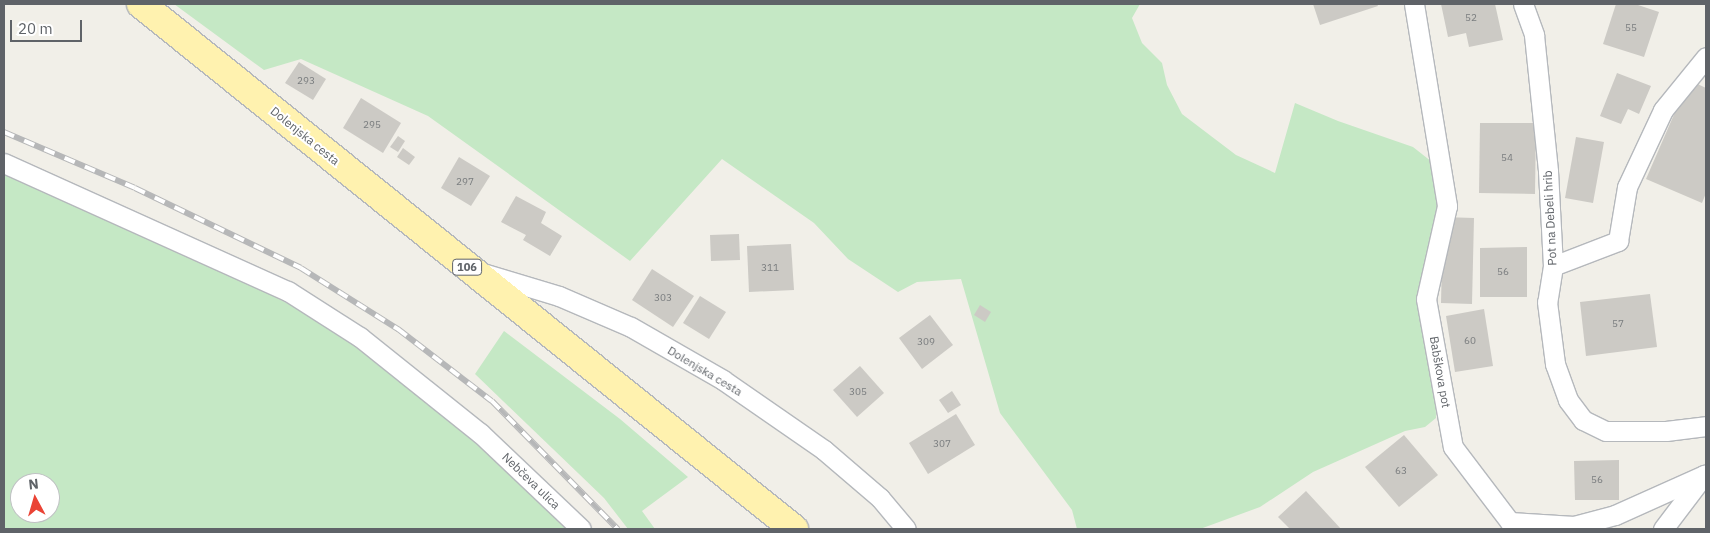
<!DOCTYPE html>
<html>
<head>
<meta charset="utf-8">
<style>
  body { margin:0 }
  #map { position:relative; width:1710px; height:533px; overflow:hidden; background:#f1efe8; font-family:"IBM Plex Sans",sans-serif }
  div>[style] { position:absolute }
  .green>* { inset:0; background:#c5e8c5 }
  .building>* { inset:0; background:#cccac5 }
  .roads { filter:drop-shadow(1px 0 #b5b8bc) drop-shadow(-1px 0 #b5b8bc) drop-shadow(0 1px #b5b8bc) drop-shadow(0 -1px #b5b8bc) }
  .street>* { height:19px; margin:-9.5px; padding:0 9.5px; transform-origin:9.5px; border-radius:9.5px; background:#fff }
  .primary>* { height:28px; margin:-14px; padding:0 14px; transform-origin:14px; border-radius:14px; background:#fff2af }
  .rail>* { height:5.5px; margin-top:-2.75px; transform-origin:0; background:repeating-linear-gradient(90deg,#fff 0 11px,#b6b7b8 0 22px); box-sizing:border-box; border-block:1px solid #b6b7b8 }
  span { translate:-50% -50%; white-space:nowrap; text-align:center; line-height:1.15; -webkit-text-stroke:4px #fff; paint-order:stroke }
  .number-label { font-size:10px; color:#7a7d7f }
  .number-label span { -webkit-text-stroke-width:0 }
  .shield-label span { padding:1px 4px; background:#fff; border:1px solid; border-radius:4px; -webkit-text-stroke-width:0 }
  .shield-label { font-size:11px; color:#5f6368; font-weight:700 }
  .street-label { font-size:12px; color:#5f6368 }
  .frame { position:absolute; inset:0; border:5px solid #5f6368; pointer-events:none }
  .north { position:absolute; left:10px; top:473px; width:50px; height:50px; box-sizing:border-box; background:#fff; border:1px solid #bfc1c3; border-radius:50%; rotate:354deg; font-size:14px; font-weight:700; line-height:20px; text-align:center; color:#5f6368 }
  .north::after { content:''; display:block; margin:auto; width:18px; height:22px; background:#ea4335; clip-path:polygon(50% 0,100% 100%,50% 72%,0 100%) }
  .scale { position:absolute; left:10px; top:20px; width:72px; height:22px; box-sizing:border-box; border:2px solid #5f6368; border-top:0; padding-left:6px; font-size:15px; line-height:18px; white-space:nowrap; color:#5f6368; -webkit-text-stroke:4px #fff; paint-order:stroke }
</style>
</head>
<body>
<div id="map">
  <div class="green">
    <div style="clip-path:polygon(174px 4px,1140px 4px,1132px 18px,1142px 43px,1162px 63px,1167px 85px,1182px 114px,1236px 155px,1275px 173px,1295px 103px,1338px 121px,1413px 147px,1441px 169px,1447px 190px,1433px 229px,1436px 418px,1425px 427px,1405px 431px,1313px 472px,1260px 507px,1200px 529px,1077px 529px,1072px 510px,1000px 413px,961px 279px,917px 282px,898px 292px,848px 259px,814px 223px,722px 159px,630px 261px,428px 116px,301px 59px,264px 70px)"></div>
    <div style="clip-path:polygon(evenodd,4px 171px,212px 264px,302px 311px,363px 350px,475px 440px,569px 529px,4px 529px,4px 171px,20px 483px,50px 483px,50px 513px,20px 513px,20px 483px)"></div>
    <div style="clip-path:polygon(504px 331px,620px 419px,688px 477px,642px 511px,655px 529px,628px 529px,604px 498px,475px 374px)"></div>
  </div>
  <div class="building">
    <div style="clip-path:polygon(1313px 4px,1377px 4px,1378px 6px,1320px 25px)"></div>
    <div style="clip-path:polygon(1441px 4px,1495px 4px,1503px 40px,1469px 47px,1466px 33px,1448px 37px)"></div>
    <div style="clip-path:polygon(1616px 4px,1635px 4px,1659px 12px,1644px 57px,1603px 44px)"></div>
    <div style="clip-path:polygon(299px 62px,326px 79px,313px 100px,285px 83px)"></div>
    <div style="clip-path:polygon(1617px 73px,1651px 86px,1639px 114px,1628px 109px,1621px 124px,1600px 116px)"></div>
    <div style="clip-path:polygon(1689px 80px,1706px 88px,1706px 193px,1702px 203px,1646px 179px)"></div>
    <div style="clip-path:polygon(361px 98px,401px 123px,383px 153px,343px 128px)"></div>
    <div style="clip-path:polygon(1480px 123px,1536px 123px,1535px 194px,1479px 193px)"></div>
    <div style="clip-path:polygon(398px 136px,405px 141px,398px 152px,390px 147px)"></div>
    <div style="clip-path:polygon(1576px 137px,1604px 142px,1593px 203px,1565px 198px)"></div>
    <div style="clip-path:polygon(403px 148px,415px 157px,409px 165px,397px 157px)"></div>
    <div style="clip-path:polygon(459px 157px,490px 176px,471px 206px,441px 188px)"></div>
    <div style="clip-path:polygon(516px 196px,546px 212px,541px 223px,562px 236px,550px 256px,523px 240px,526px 235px,501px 222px)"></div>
    <div style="clip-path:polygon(1443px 217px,1474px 218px,1472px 304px,1441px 303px)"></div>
    <div style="clip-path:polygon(739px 234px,740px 260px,711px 261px,710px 235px)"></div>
    <div style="clip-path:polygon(791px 244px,794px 290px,749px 292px,747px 246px)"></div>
    <div style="clip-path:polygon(1527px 247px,1527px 297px,1480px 297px,1480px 248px)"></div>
    <div style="clip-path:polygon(652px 269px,694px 296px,673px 327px,632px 300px)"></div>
    <div style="clip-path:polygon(1650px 294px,1657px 347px,1586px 356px,1580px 302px)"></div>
    <div style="clip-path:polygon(700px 296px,726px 312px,709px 339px,683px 323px)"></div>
    <div style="clip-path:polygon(980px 305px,991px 312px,985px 322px,974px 315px)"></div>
    <div style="clip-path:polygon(1484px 309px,1493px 366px,1455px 372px,1446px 316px)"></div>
    <div style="clip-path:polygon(930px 315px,953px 345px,922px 369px,899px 338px)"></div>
    <div style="clip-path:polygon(860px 366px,884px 393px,857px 417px,833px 390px)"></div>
    <div style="clip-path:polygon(952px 391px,961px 405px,948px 413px,939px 400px)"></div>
    <div style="clip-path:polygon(956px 414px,975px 445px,928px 474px,909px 443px)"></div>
    <div style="clip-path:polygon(1404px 435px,1438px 475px,1399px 507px,1365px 467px)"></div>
    <div style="clip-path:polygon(1619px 460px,1619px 500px,1575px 500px,1574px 461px)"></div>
    <div style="clip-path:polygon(1306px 491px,1341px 529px,1290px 529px,1278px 517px)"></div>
  </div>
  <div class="roads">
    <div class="street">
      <div style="left:1414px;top:4px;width:205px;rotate:80.7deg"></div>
      <div style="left:1447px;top:206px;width:95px;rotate:102.7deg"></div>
      <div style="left:1426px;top:299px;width:150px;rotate:79.7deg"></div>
      <div style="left:1453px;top:447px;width:94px;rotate:52.8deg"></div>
      <div style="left:1510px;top:522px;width:64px;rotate:3.6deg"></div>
      <div style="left:1574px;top:526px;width:42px;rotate:-15deg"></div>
      <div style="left:1615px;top:515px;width:98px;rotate:-24.2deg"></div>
      <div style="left:1523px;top:4px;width:33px;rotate:70deg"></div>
      <div style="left:1534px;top:35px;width:137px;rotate:84.1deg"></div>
      <div style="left:1548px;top:171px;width:95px;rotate:87deg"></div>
      <div style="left:1553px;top:266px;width:36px;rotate:99deg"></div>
      <div style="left:1547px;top:302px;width:63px;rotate:82.6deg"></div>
      <div style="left:1555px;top:364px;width:38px;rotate:70deg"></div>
      <div style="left:1568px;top:400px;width:25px;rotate:53deg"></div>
      <div style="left:1583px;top:420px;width:25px;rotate:26deg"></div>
      <div style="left:1606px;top:431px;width:60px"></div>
      <div style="left:1666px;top:431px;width:40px;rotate:-7.1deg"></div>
      <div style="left:4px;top:163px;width:312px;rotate:24.3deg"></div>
      <div style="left:288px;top:291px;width:85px;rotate:32.6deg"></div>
      <div style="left:360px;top:337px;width:154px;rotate:38.7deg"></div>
      <div style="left:480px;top:433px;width:139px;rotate:43.5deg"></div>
      <div style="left:1553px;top:266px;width:70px;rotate:-21deg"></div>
      <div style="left:1618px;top:241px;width:55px;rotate:-80.5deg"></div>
      <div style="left:1627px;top:187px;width:85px;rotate:-64.9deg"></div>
      <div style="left:1663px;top:110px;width:68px;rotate:-50.9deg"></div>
      <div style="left:483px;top:273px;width:79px;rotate:16.8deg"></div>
      <div style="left:559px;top:296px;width:78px;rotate:23.3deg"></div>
      <div style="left:631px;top:327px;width:106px;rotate:29.9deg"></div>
      <div style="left:723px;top:380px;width:123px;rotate:34.7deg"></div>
      <div style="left:824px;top:450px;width:74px;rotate:40.6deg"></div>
      <div style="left:880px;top:498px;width:40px;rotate:50deg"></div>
      <div style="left:1663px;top:529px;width:68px;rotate:-52.8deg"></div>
    </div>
    <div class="primary">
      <div style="left:141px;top:4px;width:838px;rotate:38.8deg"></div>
    </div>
  </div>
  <div class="rail">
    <div style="left:4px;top:132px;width:142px;rotate:23.1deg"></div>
    <div style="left:135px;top:188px;width:184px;rotate:25.7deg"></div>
    <div style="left:301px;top:268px;width:115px;rotate:32.2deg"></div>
    <div style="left:398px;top:329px;width:118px;rotate:37.5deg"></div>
    <div style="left:492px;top:401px;width:180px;rotate:45.5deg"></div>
  </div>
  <div class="number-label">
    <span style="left:1471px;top:18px">52</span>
    <span style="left:1631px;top:28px">55</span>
    <span style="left:306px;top:81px">293</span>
    <span style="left:372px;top:125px">295</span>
    <span style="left:1507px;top:158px">54</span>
    <span style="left:465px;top:182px">297</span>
    <span style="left:770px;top:268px">311</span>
    <span style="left:1503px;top:272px">56</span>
    <span style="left:663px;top:298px">303</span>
    <span style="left:1618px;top:324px">57</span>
    <span style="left:1470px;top:341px">60</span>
    <span style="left:926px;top:342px">309</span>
    <span style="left:858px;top:392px">305</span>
    <span style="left:942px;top:444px">307</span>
    <span style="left:1401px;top:471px">63</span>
    <span style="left:1597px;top:480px">56</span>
  </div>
  <div class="shield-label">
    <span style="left:467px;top:267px">106</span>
  </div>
  <div class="street-label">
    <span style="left:305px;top:136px;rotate:39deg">Dolenjska cesta</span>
    <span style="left:1550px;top:218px;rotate:-93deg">Pot na Debeli hrib</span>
    <span style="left:705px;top:371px;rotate:31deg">Dolenjska cesta</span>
    <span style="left:1440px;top:372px;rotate:80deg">Babškova pot</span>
    <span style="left:531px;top:481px;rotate:44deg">Nebčeva ulica</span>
  </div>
  <div class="frame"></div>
  <div class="north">N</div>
  <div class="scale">20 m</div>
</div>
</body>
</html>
